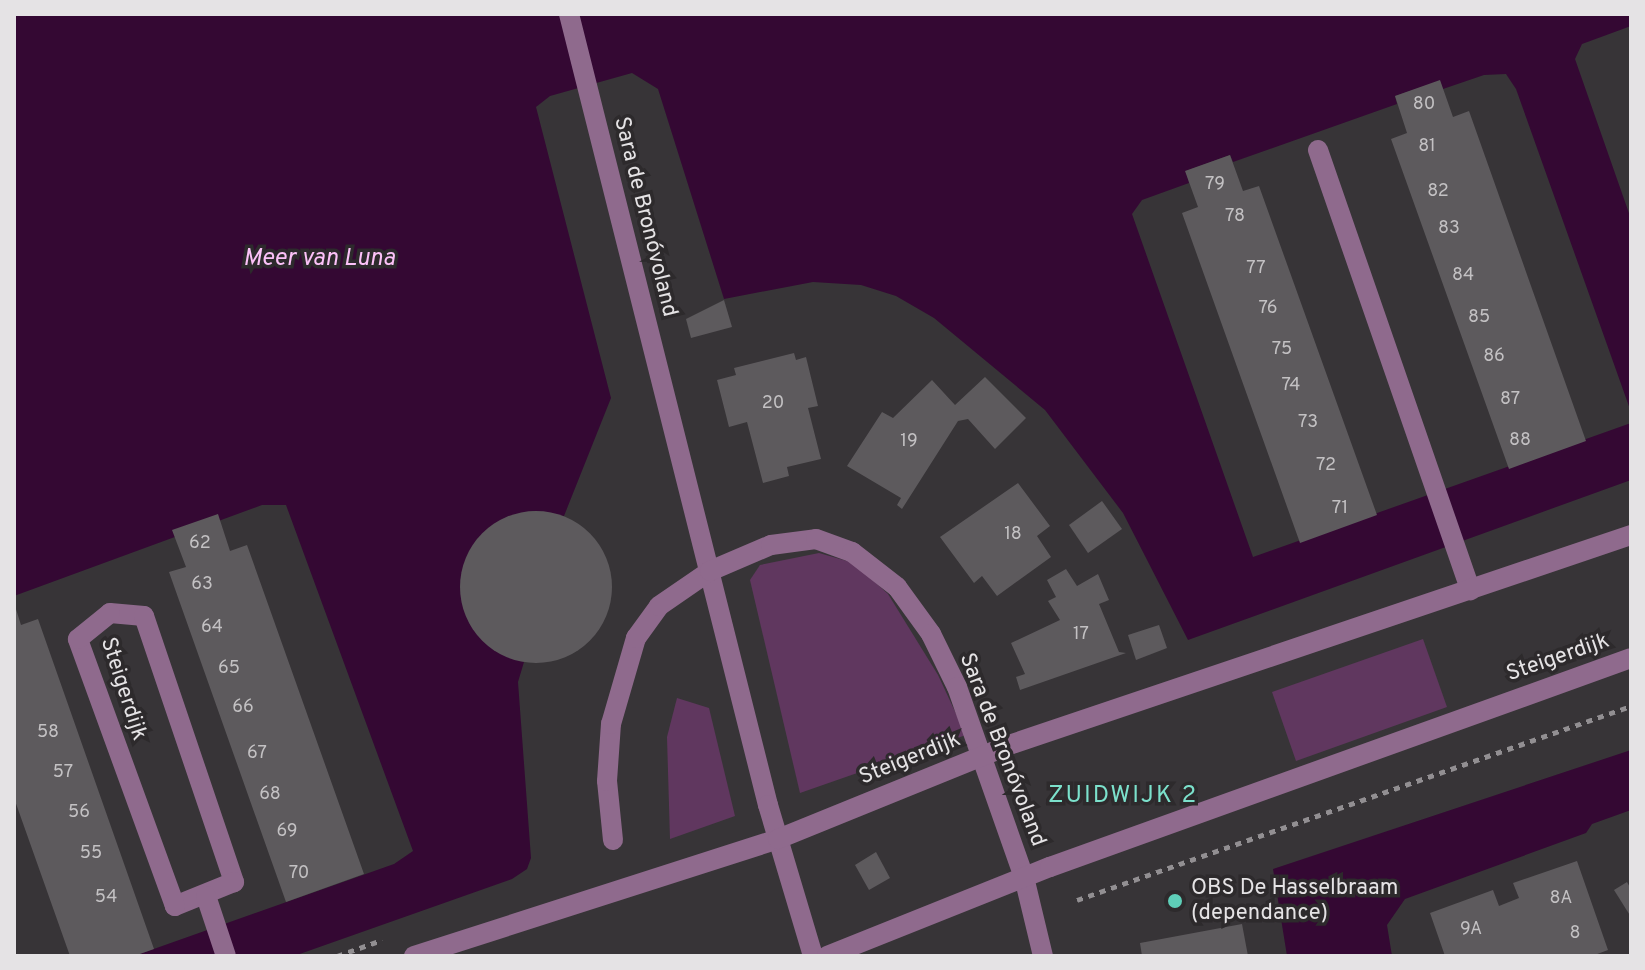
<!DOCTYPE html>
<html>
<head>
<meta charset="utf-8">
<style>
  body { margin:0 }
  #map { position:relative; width:1645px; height:970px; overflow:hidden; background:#373437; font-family:Overpass,sans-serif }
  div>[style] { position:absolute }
  .green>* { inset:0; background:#60375f }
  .water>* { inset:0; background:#340833 }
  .building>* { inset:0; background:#5d5a5d }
  .round { border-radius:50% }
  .path>* { height:5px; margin-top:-2.5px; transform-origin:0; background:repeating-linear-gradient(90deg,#928f92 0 6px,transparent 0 12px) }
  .minor>* { height:20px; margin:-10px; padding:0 10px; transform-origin:10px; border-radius:10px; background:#8f6a8d }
  .dots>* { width:22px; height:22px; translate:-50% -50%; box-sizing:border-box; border:4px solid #2d2a2c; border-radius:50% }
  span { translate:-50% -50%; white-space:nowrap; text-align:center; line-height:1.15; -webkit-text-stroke:7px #2d2a2c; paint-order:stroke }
  .number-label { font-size:18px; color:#c3c1c3 }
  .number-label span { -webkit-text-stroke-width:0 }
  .street-label { font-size:22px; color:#e5e3e5 }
  .poi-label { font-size:22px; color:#e5e3e5 }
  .left { translate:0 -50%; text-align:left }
  .water-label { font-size:24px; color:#fcc1f8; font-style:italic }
  .neighbourhood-label { font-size:24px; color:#7ce1cc; letter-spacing:2px }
  .frame { position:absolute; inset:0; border:16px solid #e5e3e5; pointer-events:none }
</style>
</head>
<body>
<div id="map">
  <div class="green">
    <div style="clip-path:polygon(819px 553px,854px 563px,888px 594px,938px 675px,966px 735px,800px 793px,750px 580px,760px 565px)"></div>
    <div style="clip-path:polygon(1423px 639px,1447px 707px,1296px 761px,1272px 692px)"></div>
    <div style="clip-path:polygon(677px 698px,709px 708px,735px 816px,670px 839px,667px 737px)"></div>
  </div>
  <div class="water">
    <div style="clip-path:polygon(14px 14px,1629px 14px,1631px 26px,1582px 44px,1575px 59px,1631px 219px,1631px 412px,1516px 89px,1506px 74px,1484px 75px,1443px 89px,1440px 81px,1395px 96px,1397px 104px,1233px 162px,1230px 155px,1186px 171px,1189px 183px,1142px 200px,1132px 214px,1253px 557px,1631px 423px,1631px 480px,1188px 640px,1123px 513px,1045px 410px,934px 318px,896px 296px,861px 285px,813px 282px,724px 299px,658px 89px,632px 73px,550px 96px,536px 107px,611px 398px,564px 516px,533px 511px,496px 523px,476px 540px,461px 576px,462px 602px,471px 626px,494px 650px,524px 662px,518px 682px,531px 858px,527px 869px,512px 879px,294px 956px,134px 956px,394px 864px,413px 851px,286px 505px,262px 505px,14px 596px)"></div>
    <div style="clip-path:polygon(1631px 750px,1631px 810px,1592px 824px,1586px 833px,1405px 899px,1387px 925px,1392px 956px,1287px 956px,1273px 869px)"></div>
  </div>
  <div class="building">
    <div style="clip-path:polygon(1440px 80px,1453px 117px,1469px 111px,1586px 441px,1509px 469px,1391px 139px,1407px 133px,1395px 96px)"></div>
    <div style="clip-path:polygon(1230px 155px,1243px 191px,1259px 186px,1377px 515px,1300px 543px,1182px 213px,1198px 207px,1185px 171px)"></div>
    <div style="clip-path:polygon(724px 300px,732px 327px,691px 338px,686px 319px)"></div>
    <div style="clip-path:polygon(794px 353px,796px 360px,806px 357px,818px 406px,808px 408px,821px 459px,787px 467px,789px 476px,763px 483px,747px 422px,729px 427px,717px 380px,736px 375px,734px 368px)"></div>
    <div style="clip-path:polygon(985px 377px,1026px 418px,995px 449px,968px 419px,958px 421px,902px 509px,897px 505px,901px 498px,847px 466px,882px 412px,893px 418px,932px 380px,955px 405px)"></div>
    <div style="clip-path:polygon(1018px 483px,1050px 526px,1037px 536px,1051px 557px,997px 596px,982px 576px,974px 583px,940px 537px)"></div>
    <div style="clip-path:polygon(1102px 501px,1122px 529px,1088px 553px,1069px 525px)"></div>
    <div class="round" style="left:460px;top:511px;width:152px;height:152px"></div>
    <div style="clip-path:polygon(218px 514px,230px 551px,247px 545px,364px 874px,286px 902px,169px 572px,186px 567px,172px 530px)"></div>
    <div style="clip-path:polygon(1066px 569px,1077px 586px,1098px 574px,1109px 600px,1099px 604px,1119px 652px,1126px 653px,1020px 690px,1016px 677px,1025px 674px,1011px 643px,1060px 620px,1048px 601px,1056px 597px,1047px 580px)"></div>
    <div style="clip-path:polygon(15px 606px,21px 625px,38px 619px,154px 949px,134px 956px,70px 956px,14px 798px)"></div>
    <div style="clip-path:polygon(1159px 625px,1167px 648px,1136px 660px,1128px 635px)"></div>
    <div style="clip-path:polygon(876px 852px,890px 878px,869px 890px,855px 865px)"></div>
    <div style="clip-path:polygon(1577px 861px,1608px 950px,1592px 956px,1445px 956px,1430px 913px,1493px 890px,1499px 906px,1519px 898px,1513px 883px)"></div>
    <div style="clip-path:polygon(1627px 882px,1631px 889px,1631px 917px,1614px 890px)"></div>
    <div style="clip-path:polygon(1242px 924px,1248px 956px,1142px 956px,1140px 943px)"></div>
  </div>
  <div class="path">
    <div style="left:1077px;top:900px;width:587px;rotate:-19.3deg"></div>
    <div style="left:337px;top:956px;width:48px;rotate:-19.6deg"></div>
  </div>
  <div class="minor">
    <div style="left:569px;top:14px;width:816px;rotate:75.88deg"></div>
    <div style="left:768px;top:805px;width:158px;rotate:73.4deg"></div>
    <div style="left:1318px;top:150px;width:466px;rotate:70.9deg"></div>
    <div style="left:110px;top:613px;width:34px;rotate:5deg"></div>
    <div style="left:144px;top:616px;width:281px;rotate:71.3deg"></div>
    <div style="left:234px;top:882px;width:64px;rotate:157.9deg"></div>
    <div style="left:175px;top:906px;width:284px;rotate:-110deg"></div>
    <div style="left:78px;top:639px;width:41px;rotate:-39.1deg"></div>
    <div style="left:613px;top:840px;width:59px;rotate:-95.8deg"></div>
    <div style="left:607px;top:781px;width:57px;rotate:-86deg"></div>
    <div style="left:611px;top:724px;width:90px;rotate:-73.8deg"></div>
    <div style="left:636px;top:638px;width:39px;rotate:-54deg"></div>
    <div style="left:659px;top:606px;width:62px;rotate:-34.5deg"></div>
    <div style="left:710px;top:571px;width:66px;rotate:-23.1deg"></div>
    <div style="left:771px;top:545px;width:45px;rotate:-7.6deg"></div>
    <div style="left:816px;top:539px;width:38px;rotate:20deg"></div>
    <div style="left:852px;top:552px;width:57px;rotate:37.9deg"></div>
    <div style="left:897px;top:587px;width:58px;rotate:54.1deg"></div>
    <div style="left:931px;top:634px;width:59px;rotate:63.9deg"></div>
    <div style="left:957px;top:687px;width:201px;rotate:70.6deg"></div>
    <div style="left:1024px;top:877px;width:81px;rotate:76.5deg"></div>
    <div style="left:206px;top:896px;width:63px;rotate:71.6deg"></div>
    <div style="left:414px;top:956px;width:382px;rotate:-17.8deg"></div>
    <div style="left:778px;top:839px;width:249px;rotate:-22.1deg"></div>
    <div style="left:1009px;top:745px;width:656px;rotate:-18.66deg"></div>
    <div style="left:827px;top:956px;width:240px;rotate:-21.8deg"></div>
    <div style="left:1050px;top:867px;width:617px;rotate:-19.78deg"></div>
  </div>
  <div class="dots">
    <div style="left:1175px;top:901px;background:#5eceb8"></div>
  </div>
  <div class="number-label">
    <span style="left:1424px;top:105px">80</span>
    <span style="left:1427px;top:147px">81</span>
    <span style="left:1215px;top:185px">79</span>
    <span style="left:1438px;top:192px">82</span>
    <span style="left:1235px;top:217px">78</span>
    <span style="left:1449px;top:229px">83</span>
    <span style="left:1256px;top:269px">77</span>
    <span style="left:1463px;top:276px">84</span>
    <span style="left:1268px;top:309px">76</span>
    <span style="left:1479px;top:318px">85</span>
    <span style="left:1282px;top:350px">75</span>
    <span style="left:1494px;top:357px">86</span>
    <span style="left:1291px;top:386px">74</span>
    <span style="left:1510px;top:400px">87</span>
    <span style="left:773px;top:404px">20</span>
    <span style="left:1308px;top:423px">73</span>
    <span style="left:1520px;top:441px">88</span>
    <span style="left:909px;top:442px">19</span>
    <span style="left:1326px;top:466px">72</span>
    <span style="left:1340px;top:509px">71</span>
    <span style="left:1013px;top:535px">18</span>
    <span style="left:200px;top:544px">62</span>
    <span style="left:202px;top:585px">63</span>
    <span style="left:212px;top:628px">64</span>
    <span style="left:1081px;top:635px">17</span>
    <span style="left:229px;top:669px">65</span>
    <span style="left:243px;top:708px">66</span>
    <span style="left:48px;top:733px">58</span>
    <span style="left:257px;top:754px">67</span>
    <span style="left:63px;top:773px">57</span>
    <span style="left:270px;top:795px">68</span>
    <span style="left:79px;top:813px">56</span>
    <span style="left:287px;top:832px">69</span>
    <span style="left:91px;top:854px">55</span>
    <span style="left:299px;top:874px">70</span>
    <span style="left:106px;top:898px">54</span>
    <span style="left:1561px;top:899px">8A</span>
    <span style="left:1471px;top:930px">9A</span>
    <span style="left:1575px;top:934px">8</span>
  </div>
  <div class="street-label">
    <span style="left:645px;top:217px;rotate:76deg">Sara de Bronóvoland</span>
    <span style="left:1558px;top:658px;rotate:-19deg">Steigerdijk</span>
    <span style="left:123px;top:689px;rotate:72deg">Steigerdijk</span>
    <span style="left:1002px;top:750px;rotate:69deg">Sara de Bronóvoland</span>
    <span style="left:910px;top:759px;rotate:-22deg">Steigerdijk</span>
  </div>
  <div class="poi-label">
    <span class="left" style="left:1191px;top:901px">OBS De Hasselbraam<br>(dependance)</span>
  </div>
  <div class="water-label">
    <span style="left:319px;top:260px">Meer van Luna</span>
  </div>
  <div class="neighbourhood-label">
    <span style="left:1123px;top:797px">ZUIDWIJK 2</span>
  </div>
  <div class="frame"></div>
</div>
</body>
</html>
